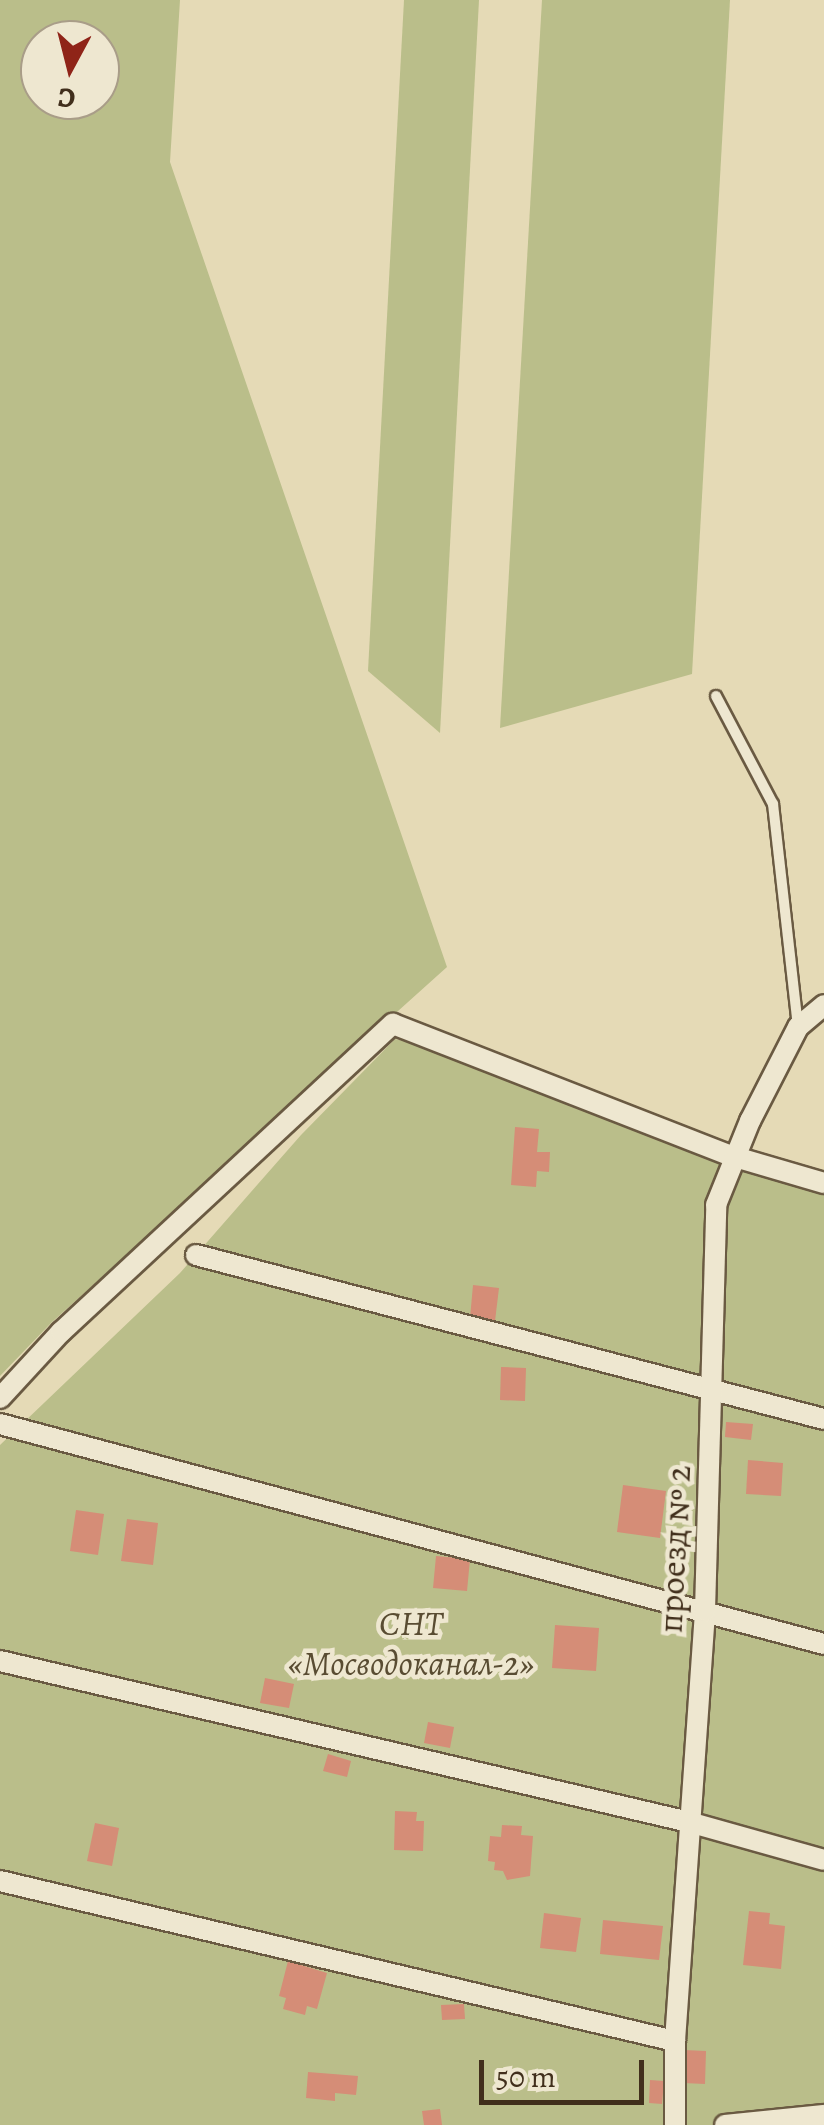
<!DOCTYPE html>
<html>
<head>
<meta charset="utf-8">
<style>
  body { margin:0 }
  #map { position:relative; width:824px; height:2125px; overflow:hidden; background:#e5dab6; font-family:Alegreya,serif }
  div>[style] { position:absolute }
  .green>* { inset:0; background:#babe8a }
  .building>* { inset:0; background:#d58d77 }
  .roads { filter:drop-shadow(2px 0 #6a5a42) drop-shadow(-2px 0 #6a5a42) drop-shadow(0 2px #6a5a42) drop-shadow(0 -2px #6a5a42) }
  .lane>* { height:10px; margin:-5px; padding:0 5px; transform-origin:5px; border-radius:5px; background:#eee7d0 }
  .street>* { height:20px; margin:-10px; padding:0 10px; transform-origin:10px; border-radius:10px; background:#eee7d0 }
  span { translate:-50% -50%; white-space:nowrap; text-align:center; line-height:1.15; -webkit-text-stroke:9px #eee7d0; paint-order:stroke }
  .street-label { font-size:35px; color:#412f1c }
  .park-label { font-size:35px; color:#594c32; font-style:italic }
  .north { position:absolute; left:20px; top:20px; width:100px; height:100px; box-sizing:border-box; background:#eee7d0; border:2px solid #a99d88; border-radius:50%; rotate:187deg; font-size:28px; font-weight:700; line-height:40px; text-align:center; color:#412f1c }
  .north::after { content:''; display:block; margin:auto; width:35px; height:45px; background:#8f2418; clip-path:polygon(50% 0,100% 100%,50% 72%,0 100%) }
  .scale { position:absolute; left:479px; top:2060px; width:165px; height:45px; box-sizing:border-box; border:5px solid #412f1c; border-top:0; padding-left:12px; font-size:30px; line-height:35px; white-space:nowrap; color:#412f1c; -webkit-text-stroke:8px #eee7d0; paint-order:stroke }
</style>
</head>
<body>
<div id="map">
  <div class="green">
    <div style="clip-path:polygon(evenodd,0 0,180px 0,170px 162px,447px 967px,52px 1322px,0 1376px,0 0,40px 40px,100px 40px,100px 100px,40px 100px,40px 40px)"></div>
    <div style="clip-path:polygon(404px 0,479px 0,440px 733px,368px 671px)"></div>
    <div style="clip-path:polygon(542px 0,730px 0,692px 674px,500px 728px)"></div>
    <div style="clip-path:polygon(395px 1039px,418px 1044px,706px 1157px,824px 1191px,824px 2125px,0 2125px,0 1445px,180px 1273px,301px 1135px)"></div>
  </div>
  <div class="building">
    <div style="clip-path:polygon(515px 1127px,539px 1129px,537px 1152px,550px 1152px,549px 1172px,537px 1171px,536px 1187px,511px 1185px)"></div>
    <div style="clip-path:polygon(473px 1285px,499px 1288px,495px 1321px,470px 1318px)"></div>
    <div style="clip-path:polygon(501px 1367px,526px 1368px,525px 1401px,500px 1400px)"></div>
    <div style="clip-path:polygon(726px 1422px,753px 1424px,751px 1440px,725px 1437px)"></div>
    <div style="clip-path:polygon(748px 1460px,783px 1463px,781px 1496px,746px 1494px)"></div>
    <div style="clip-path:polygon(623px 1485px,666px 1491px,660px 1538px,617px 1532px)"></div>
    <div style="clip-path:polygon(76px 1510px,104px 1514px,98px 1555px,70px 1551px)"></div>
    <div style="clip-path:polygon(127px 1519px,158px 1523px,153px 1565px,121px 1561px)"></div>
    <div style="clip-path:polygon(436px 1556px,470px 1559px,467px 1591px,433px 1588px)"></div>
    <div style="clip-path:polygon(555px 1625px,599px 1628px,596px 1671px,552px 1668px)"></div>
    <div style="clip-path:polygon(265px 1678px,294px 1684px,289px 1708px,260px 1703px)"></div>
    <div style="clip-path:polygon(428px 1722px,454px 1727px,450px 1748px,424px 1743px)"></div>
    <div style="clip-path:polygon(328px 1754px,351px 1761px,347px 1777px,323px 1771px)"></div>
    <div style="clip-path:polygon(395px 1811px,417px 1812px,416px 1821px,424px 1821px,423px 1851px,394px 1850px)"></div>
    <div style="clip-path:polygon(95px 1823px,119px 1828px,112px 1866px,87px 1861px)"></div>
    <div style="clip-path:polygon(502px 1825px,522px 1826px,521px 1835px,533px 1836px,530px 1876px,507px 1880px,503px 1871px,494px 1870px,495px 1862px,488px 1861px,490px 1836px,501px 1837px)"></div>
    <div style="clip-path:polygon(749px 1911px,770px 1913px,769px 1924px,785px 1926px,781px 1969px,743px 1965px)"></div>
    <div style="clip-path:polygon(544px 1913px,581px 1918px,576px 1952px,540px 1948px)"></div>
    <div style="clip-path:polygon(603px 1920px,663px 1926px,659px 1960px,600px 1954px)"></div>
    <div style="clip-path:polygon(288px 1961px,327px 1973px,317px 2009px,307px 2006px,305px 2015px,283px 2009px,286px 1998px,279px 1996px)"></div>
    <div style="clip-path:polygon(464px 2004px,465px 2019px,442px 2020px,441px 2005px)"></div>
    <div style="clip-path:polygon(684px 2050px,706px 2051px,705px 2084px,683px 2083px)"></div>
    <div style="clip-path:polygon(308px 2072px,358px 2076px,356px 2095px,335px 2093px,335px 2101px,306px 2098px)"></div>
    <div style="clip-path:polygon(650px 2080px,664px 2081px,662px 2104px,649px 2103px)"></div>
    <div style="clip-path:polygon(440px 2109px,442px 2125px,424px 2125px,422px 2111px)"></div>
  </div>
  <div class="roads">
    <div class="lane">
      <div style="left:716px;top:696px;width:122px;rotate:62.2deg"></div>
      <div style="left:773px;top:804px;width:223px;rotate:83.6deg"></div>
    </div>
    <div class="street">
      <div style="left:196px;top:1255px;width:649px;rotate:14.64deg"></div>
      <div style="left:0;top:1398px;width:90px;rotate:-47.3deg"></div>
      <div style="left:61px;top:1332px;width:453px;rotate:-42.9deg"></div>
      <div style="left:393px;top:1024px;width:367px;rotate:21.3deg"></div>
      <div style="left:735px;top:1157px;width:93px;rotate:16.3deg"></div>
      <div style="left:0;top:1424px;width:853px;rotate:14.95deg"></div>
      <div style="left:0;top:1661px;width:708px;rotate:13.15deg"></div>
      <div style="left:689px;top:1822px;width:140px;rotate:15.7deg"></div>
      <div style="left:0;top:1881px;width:694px;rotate:13.34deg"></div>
      <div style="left:675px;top:2125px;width:84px;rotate:-90deg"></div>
      <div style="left:675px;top:2041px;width:431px;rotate:-86deg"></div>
      <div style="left:705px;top:1611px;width:406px;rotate:-88.4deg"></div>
      <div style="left:716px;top:1205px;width:91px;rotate:-68deg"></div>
      <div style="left:750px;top:1121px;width:106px;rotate:-62.9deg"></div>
      <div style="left:798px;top:1027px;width:34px;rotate:-40deg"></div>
      <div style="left:725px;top:2125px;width:100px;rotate:-5.8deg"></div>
    </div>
  </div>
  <div class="street-label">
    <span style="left:674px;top:1549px;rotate:-87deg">проезд № 2</span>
  </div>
  <div class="park-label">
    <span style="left:411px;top:1643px">СНТ<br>«Мосводоканал-2»</span>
  </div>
  <div class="north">С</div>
  <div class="scale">50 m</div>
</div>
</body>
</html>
